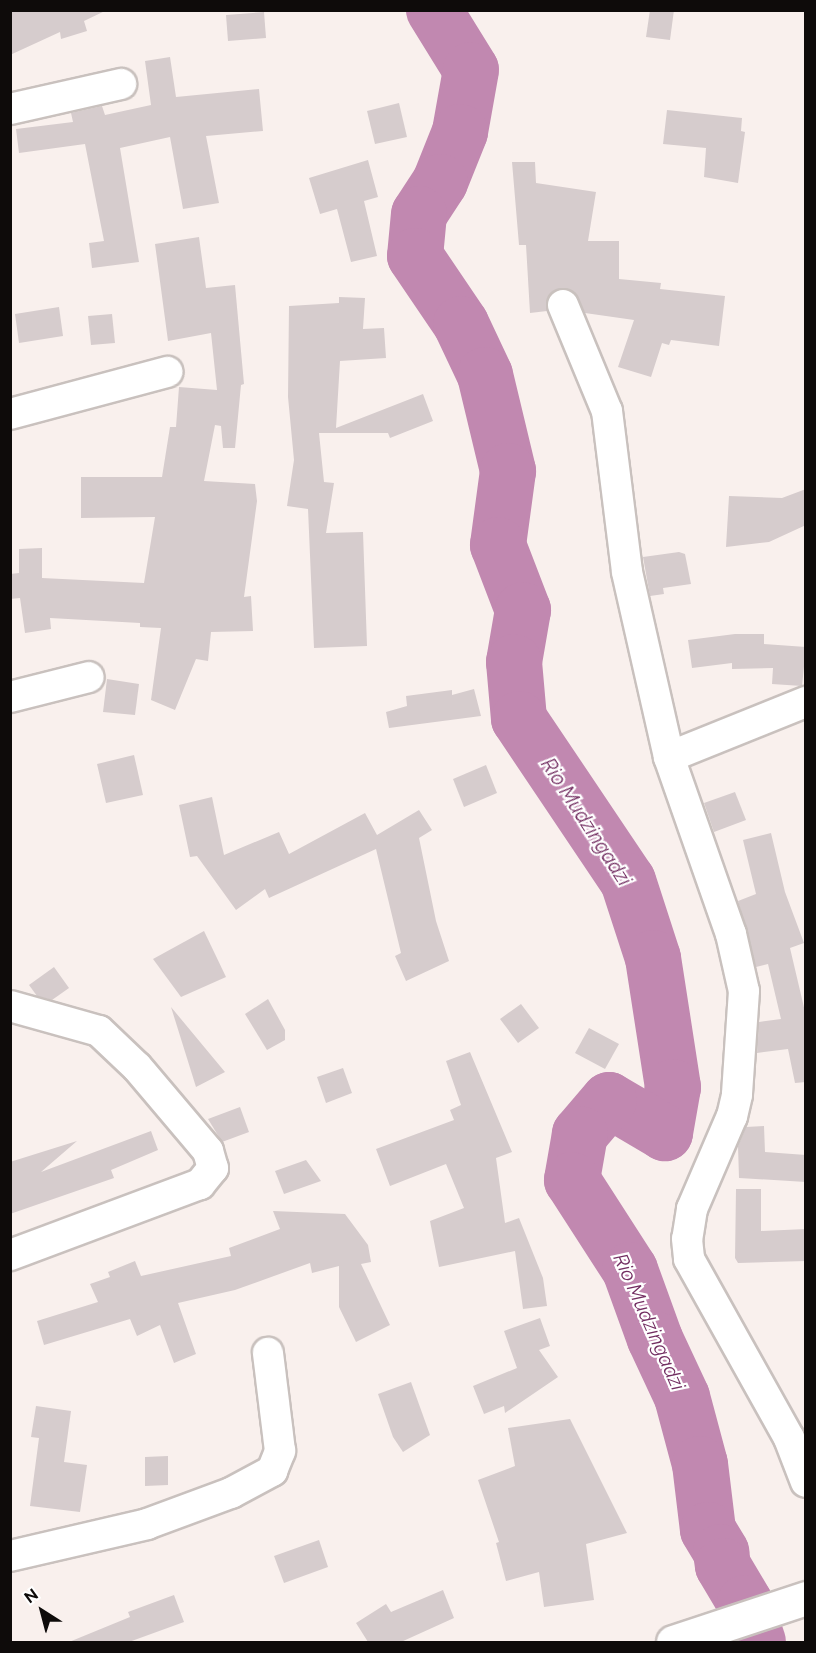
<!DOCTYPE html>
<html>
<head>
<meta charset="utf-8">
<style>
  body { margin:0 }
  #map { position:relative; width:816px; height:1653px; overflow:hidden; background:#f9f0ed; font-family:Raleway,sans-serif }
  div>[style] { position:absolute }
  .river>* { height:56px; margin:-28px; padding:0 28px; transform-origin:28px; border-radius:28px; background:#c188b0 }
  .building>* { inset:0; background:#d6cccd }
  .roads { filter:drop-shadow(2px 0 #c9c1be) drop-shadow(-2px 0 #c9c1be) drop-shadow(0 2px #c9c1be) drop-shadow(0 -2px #c9c1be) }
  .minor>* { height:30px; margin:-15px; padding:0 15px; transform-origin:15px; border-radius:15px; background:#fff }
  .tertiary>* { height:33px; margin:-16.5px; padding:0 16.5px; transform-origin:16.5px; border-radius:16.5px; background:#fff }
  span { translate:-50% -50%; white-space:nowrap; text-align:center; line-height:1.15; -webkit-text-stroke:4.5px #fff; paint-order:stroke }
  .water-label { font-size:20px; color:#722d61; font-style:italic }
  .frame { position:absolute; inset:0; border:12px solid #0e0b0a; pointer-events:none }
  .north { position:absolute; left:12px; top:1581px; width:60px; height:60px; -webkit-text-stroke:4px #fff; paint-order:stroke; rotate:324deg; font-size:16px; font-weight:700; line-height:24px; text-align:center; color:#0e0b0a }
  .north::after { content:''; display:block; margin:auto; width:21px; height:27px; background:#0e0b0a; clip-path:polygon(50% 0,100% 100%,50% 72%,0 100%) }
</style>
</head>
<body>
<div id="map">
  <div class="river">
    <div style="left:434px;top:10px;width:70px;rotate:58.3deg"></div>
    <div style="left:471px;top:70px;width:63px;rotate:100.1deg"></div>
    <div style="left:460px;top:132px;width:54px;rotate:111.8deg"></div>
    <div style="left:440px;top:182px;width:38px;rotate:123deg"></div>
    <div style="left:419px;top:214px;width:42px;rotate:95.4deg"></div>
    <div style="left:415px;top:256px;width:82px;rotate:55.9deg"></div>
    <div style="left:461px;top:324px;width:56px;rotate:64.8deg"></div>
    <div style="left:485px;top:375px;width:99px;rotate:76.5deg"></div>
    <div style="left:508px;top:471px;width:75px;rotate:97.7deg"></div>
    <div style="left:498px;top:545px;width:70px;rotate:69deg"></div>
    <div style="left:523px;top:610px;width:53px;rotate:99.8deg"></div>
    <div style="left:514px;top:662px;width:57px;rotate:85deg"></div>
    <div style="left:519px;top:719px;width:195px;rotate:56.1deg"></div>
    <div style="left:628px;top:881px;width:81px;rotate:72deg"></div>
    <div style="left:653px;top:958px;width:131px;rotate:81.2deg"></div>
    <div style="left:673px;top:1087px;width:47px;rotate:99.9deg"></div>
    <div style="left:665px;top:1133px;width:65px;rotate:-149.5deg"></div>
    <div style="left:609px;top:1100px;width:45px;rotate:130.5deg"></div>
    <div style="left:580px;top:1134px;width:47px;rotate:99.9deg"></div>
    <div style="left:572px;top:1180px;width:107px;rotate:57.2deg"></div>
    <div style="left:630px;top:1270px;width:73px;rotate:70.1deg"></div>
    <div style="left:655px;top:1339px;width:64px;rotate:65deg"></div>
    <div style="left:682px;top:1397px;width:69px;rotate:75deg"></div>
    <div style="left:700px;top:1464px;width:66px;rotate:83.1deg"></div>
    <div style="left:708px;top:1530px;width:26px;rotate:59deg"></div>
    <div style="left:721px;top:1552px;width:14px;rotate:82deg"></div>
    <div style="left:723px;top:1566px;width:43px;rotate:59.3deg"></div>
    <div style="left:745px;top:1603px;width:41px;rotate:71.6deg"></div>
  </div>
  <div class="building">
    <div style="clip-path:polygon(10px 10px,107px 10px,84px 21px,87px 31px,61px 39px,60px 32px,10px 55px)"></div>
    <div style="clip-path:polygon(650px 10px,674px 10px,670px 40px,646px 37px)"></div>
    <div style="clip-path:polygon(264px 12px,266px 38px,228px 41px,226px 15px)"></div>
    <div style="clip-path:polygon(170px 57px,176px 97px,259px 89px,263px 131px,206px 136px,219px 203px,183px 209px,170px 137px,120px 148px,139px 262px,92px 268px,89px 243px,104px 241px,85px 144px,19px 153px,16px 129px,73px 122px,71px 113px,102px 106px,105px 115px,151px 105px,145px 61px)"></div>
    <div style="clip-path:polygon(399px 103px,407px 137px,375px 144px,367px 111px)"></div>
    <div style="clip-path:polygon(667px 110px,742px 118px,741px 131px,745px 132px,738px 183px,704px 177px,706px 148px,663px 144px)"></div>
    <div style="clip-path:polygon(368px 160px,378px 197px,364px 201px,377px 256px,351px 262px,337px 209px,320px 214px,309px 178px)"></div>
    <div style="clip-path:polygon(512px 162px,535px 162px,536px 183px,596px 192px,588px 241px,619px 241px,619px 279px,661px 283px,660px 289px,725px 296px,719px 346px,671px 340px,669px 345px,662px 343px,651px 377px,618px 367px,634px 320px,585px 313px,574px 292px,565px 288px,549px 295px,547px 311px,530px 313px,526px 245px,519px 245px)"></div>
    <div style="clip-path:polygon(199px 237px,206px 288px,235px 285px,244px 384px,241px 385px,235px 448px,223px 448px,221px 426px,215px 425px,204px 481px,255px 484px,257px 501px,244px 597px,251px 596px,253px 631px,211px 632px,208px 661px,196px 659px,175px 710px,151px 700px,161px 628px,140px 627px,140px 623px,50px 618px,51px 629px,25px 633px,20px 598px,10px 599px,10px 574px,19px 573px,19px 549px,42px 548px,42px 578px,144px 583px,155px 517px,81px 518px,81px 477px,162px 477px,170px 427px,176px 427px,179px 387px,217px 390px,211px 333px,168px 341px,155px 244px)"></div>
    <div style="clip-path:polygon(339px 297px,365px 298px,363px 329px,384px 328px,386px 358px,340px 361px,336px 428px,423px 394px,433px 421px,390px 438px,388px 433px,319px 433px,324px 482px,334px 483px,326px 533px,363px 532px,367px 646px,314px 648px,308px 509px,287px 506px,294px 460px,288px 397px,289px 306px,339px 303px)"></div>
    <div style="clip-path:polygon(59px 307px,63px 336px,19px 343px,15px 314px)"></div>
    <div style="clip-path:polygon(112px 314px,115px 343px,91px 345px,88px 316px)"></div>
    <div style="clip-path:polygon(806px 489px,806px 525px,769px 542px,726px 547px,729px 496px,782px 498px)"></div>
    <div style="clip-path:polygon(679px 552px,685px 554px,691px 584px,663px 588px,664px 594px,650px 596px,643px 557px)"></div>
    <div style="clip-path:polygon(735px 634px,764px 634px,764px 644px,806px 647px,802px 686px,772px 684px,773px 668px,732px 669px,732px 663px,692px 668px,688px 640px)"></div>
    <div style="clip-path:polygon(107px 679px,139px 684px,135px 715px,103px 712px)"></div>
    <div style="clip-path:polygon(474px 689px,481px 716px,389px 728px,386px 712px,407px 706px,406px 696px,452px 690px,452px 695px)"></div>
    <div style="clip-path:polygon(134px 755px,143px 795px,106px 803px,97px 764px)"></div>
    <div style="clip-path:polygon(486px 765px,497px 793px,464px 807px,453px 779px)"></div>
    <div style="clip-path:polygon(735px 792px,746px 820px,714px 832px,704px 803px)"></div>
    <div style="clip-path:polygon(212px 797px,224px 855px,279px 832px,289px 854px,365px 813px,377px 835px,419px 810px,432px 830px,419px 838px,436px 921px,449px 961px,406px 981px,395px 956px,401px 953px,376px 849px,269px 898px,265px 889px,236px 910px,197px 856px,190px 857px,179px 805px)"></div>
    <div style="clip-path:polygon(771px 833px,785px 892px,804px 943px,790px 948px,806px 1016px,806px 1082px,795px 1083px,788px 1049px,757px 1053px,759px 1022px,781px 1019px,768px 964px,756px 967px,738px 901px,756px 894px,743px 840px)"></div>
    <div style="clip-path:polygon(204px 931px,226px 977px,181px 997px,153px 959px)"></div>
    <div style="clip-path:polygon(54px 967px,69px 988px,52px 1000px,37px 996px,29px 985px)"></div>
    <div style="clip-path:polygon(268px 999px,285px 1030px,285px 1040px,267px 1050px,245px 1014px)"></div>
    <div style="clip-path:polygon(521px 1004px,539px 1028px,518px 1043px,500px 1019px)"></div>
    <div style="clip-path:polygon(171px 1007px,210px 1054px,225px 1072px,196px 1087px)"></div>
    <div style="clip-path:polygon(589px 1028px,619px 1044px,605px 1069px,575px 1053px)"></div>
    <div style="clip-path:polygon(470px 1052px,512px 1152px,496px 1158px,505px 1223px,519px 1218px,543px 1278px,547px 1306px,523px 1309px,515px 1251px,439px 1267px,430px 1221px,464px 1208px,446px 1164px,390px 1186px,376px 1149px,454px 1120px,450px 1110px,461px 1105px,446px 1061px)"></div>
    <div style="clip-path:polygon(343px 1068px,352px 1093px,326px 1103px,317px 1077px)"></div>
    <div style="clip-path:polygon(240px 1107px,249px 1132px,222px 1142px,208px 1119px)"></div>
    <div style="clip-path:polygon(764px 1126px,765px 1152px,806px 1155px,806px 1182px,739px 1178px,738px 1146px,746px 1127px)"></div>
    <div style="clip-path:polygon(151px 1131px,158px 1150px,111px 1170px,114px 1178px,10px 1214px,10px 1162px,77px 1141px,41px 1172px)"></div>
    <div style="clip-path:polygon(306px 1160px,321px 1181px,284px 1194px,275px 1171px)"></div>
    <div style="clip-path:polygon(736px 1189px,761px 1189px,761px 1231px,806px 1229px,806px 1261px,738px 1263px,735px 1258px)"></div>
    <div style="clip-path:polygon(273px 1211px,345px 1214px,368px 1245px,371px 1262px,361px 1264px,390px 1325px,356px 1342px,339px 1307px,339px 1266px,312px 1273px,310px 1263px,235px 1290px,178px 1303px,196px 1354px,174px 1363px,160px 1325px,137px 1336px,130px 1319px,44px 1345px,37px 1321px,98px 1302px,90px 1284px,110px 1277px,108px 1272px,135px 1261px,141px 1276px,231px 1256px,229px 1248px,280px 1229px)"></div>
    <div style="clip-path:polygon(540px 1318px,550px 1346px,539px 1350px,558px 1377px,505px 1413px,504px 1406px,484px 1414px,473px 1386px,517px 1368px,504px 1331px)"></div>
    <div style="clip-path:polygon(411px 1382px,430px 1435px,403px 1452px,393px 1437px,378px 1394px)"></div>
    <div style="clip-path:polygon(36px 1406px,71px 1411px,64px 1462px,87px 1465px,80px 1512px,30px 1506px,39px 1438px,31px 1437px)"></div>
    <div style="clip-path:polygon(570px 1419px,627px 1533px,586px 1544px,594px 1600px,544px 1607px,539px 1572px,506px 1581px,496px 1543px,499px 1542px,478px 1480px,515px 1466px,508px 1428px)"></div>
    <div style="clip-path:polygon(168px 1456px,168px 1485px,145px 1486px,145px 1457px)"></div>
    <div style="clip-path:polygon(319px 1540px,328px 1567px,284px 1583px,274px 1556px)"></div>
    <div style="clip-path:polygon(443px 1590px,454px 1618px,401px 1642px,368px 1642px,356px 1623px,386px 1604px,391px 1612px)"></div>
    <div style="clip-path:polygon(174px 1595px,184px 1622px,129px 1642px,69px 1642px,130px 1617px,128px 1612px)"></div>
  </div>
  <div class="roads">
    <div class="minor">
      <div style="left:10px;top:109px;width:114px;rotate:-12.7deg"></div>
      <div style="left:563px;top:305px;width:115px;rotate:67.5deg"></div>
      <div style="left:607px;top:411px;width:162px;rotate:82.9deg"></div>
      <div style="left:627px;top:572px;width:190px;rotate:77.2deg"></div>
      <div style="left:669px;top:757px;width:188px;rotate:70.7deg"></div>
      <div style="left:731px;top:934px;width:58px;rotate:77.2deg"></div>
      <div style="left:744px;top:991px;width:104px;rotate:93.9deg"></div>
      <div style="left:737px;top:1095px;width:22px;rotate:103deg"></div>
      <div style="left:732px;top:1116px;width:101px;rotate:113.3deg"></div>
      <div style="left:692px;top:1209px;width:30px;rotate:99deg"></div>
      <div style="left:687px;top:1239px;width:20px;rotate:84deg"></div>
      <div style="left:689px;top:1259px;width:205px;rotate:60.8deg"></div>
      <div style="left:789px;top:1438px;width:47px;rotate:68.9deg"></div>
      <div style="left:10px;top:414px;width:163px;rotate:-15deg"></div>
      <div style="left:10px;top:697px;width:81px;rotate:-14.2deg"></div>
      <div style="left:669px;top:757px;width:148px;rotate:-21.9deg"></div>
      <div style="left:10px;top:1006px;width:92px;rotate:15.7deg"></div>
      <div style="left:99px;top:1031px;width:52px;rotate:43.5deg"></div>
      <div style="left:137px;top:1067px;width:110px;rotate:49.8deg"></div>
      <div style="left:208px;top:1151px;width:18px;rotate:74deg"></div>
      <div style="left:213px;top:1168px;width:21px;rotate:129deg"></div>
      <div style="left:200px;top:1184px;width:203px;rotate:159.5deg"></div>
      <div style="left:10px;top:1556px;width:141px;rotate:-13.1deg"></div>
      <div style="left:147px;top:1524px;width:90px;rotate:-20.3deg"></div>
      <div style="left:231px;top:1493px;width:47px;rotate:-28.2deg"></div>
      <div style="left:272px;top:1471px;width:22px;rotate:-68deg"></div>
      <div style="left:280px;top:1451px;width:99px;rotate:-97deg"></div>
    </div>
    <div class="tertiary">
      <div style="left:673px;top:1642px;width:140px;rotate:-18.3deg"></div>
    </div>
  </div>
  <div class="water-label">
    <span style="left:586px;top:822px;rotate:57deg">Rio Mudzingadzi</span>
    <span style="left:649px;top:1322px;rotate:66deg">Rio Mudzingadzi</span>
  </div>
  <div class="frame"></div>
  <div class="north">N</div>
</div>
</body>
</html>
